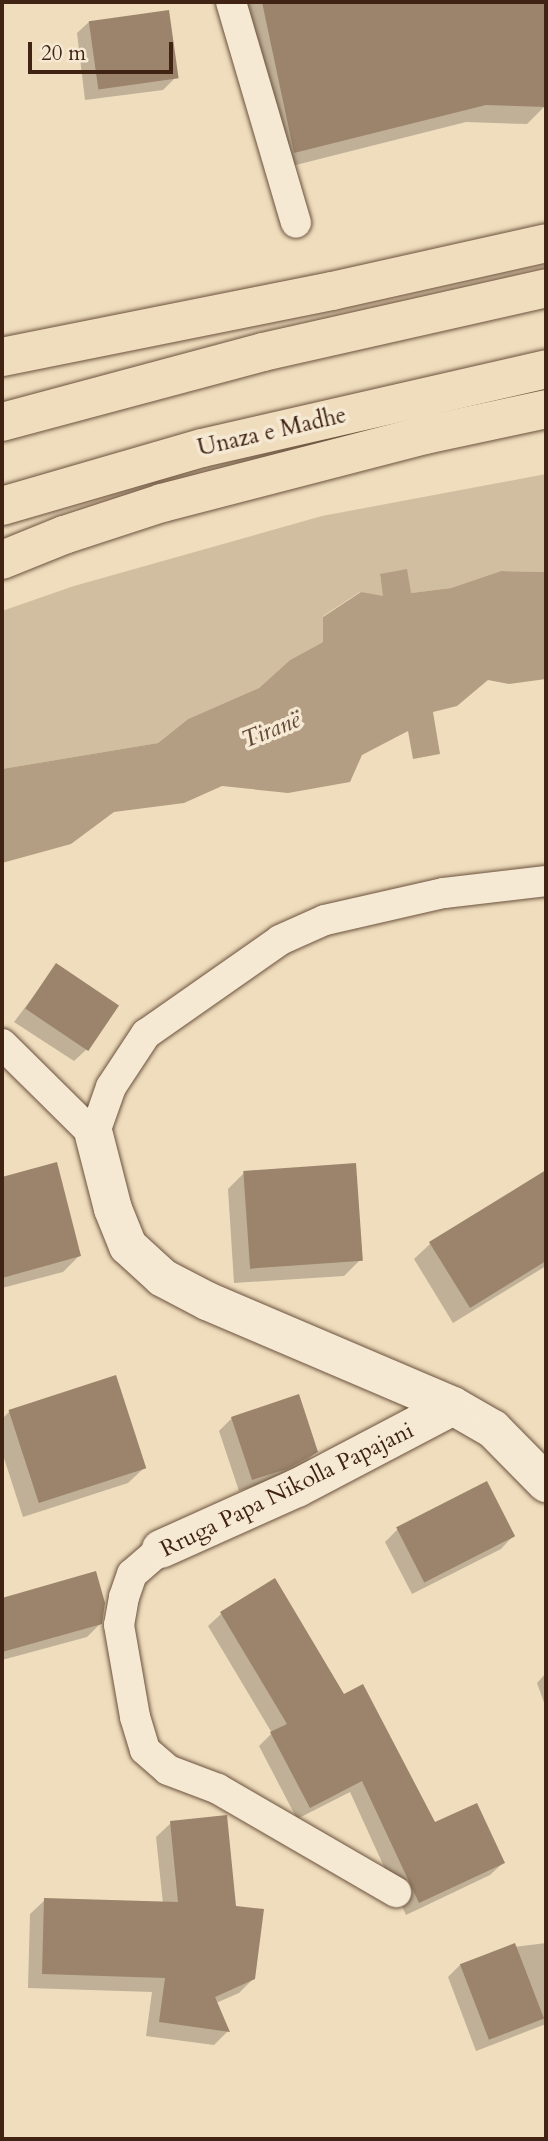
<!DOCTYPE html>
<meta charset="utf-8">
<style>
body{margin:0}
#map{position:relative;width:548px;height:2141px;overflow:hidden;background:#efddbd;font-family:Cardo,serif}
div>[style]{position:absolute}
[style*='--x']{left:calc(var(--x)*1px);top:calc(var(--y)*1px);width:calc(var(--w)*1px);rotate:calc(var(--a)*1deg)}
.green>*{inset:0;background:#d1bda0}
.water>*{inset:0;background:#b49e83}
.shadow>*{inset:0;background:#0003}
.building>*{inset:0;background:#9b846b;transform-origin:0 0}
.roads{filter:drop-shadow(0 0 2px #6c523e) drop-shadow(0 0 2px #6c523e)}
.lane>*{height:30px;margin:-15px;padding:0 15px;transform-origin:15px;border-radius:15px;background:#f5e9d4}
.street>*{height:38px;margin:-19px;padding:0 19px;transform-origin:19px;border-radius:19px;background:#f5e9d4}
.highway>*{height:38px;margin:-19px;padding:0 19px;transform-origin:19px;border-radius:19px;background:#efddbd}
span{translate:-50% -50%;white-space:nowrap;text-align:center;line-height:1.15;-webkit-text-stroke:7px #f5e9d4;paint-order:stroke}
.street-label{font-size:23px;color:#402313}
.water-label{font-size:24px;color:#634835;font-style:italic}
.frame{position:absolute;inset:0;border:4px solid #402313;pointer-events:none}
.scale{position:absolute;left:28px;top:42px;width:145px;height:32px;box-sizing:border-box;border:4px solid #402313;border-top:0;padding-left:9px;font-size:21px;line-height:24px;white-space:nowrap;color:#402313;-webkit-text-stroke:5px #f5e9d4;paint-order:stroke}
</style>
<div id="map">
<div class="green">
<i style="clip-path:polygon(546px 474px,546px 572px,501px 571px,451px 588px,411px 593px,380px 575px,384px 597px,360px 592px,323px 616px,323px 642px,290px 660px,259px 688px,188px 719px,158px 743px,2px 769px,2px 611px,74px 586px,322px 516px)"></i>
</div>
<div class="water">
<i style="clip-path:polygon(407px 569px,411px 593px,451px 588px,501px 571px,546px 572px,546px 679px,509px 684px,488px 680px,457px 706px,433px 712px,440px 754px,413px 759px,408px 731px,362px 755px,350px 782px,288px 793px,222px 786px,184px 803px,114px 812px,71px 844px,2px 863px,2px 769px,158px 743px,188px 719px,259px 688px,290px 660px,323px 642px,323px 617px,361px 592px,383px 596px,380px 574px)"></i>
</div>
<div class="shadow">
<i style="clip-path:polygon(241px 2px,546px 2px,545px 106px,527px 124px,466px 122px,276px 170px)"></i>
<i style="clip-path:polygon(90px 21px,176px 77px,163px 90px,85px 100px,77px 33px)"></i>
<i style="clip-path:polygon(57px 965px,87px 1049px,74px 1061px,14px 1022px)"></i>
<i style="clip-path:polygon(55px 1164px,79px 1256px,63px 1272px,2px 1288px,2px 1178px)"></i>
<i style="clip-path:polygon(546px 1172px,546px 1266px,453px 1323px,414px 1259px,430px 1244px)"></i>
<i style="clip-path:polygon(244px 1173px,360px 1260px,344px 1276px,234px 1283px,228px 1189px)"></i>
<i style="clip-path:polygon(10px 1411px,144px 1468px,128px 1483px,23px 1517px,2px 1452px,2px 1419px)"></i>
<i style="clip-path:polygon(232px 1418px,316px 1452px,304px 1464px,273px 1481px,239px 1491px,219px 1431px)"></i>
<i style="clip-path:polygon(398px 1529px,513px 1536px,501px 1549px,412px 1594px,385px 1542px)"></i>
<i style="clip-path:polygon(95px 1574px,100px 1624px,87px 1637px,2px 1660px,2px 1599px)"></i>
<i style="clip-path:polygon(275px 1581px,344px 1696px,434px 1825px,503px 1863px,490px 1875px,406px 1915px,350px 1792px,297px 1819px,259px 1746px,272px 1733px,208px 1626px,221px 1614px)"></i>
<i style="clip-path:polygon(546px 1673px,546px 1708px,537px 1683px)"></i>
<i style="clip-path:polygon(171px 1823px,235px 1907px,254px 1978px,239px 1993px,216px 2003px,228px 2031px,214px 2045px,146px 2036px,152px 1992px,28px 1988px,30px 1914px,45px 1900px,163px 1904px,156px 1837px)"></i>
<i style="clip-path:polygon(546px 1943px,546px 2024px,476px 2051px,448px 1977px,461px 1964px,507px 1948px)"></i>
</div>
<div class="building">
<i style="clip-path:polygon(262px 2px,546px 2px,546px 107px,486px 105px,294px 153px)"></i>
<i style="left:169px;top:10px;width:69px;height:81px;rotate:82deg"></i>
<i style="left:56px;top:963px;width:76px;height:55px;rotate:34deg"></i>
<i style="clip-path:polygon(57px 1162px,81px 1256px,2px 1278px,2px 1177px)"></i>
<i style="left:356px;top:1163px;width:98px;height:113px;rotate:86deg"></i>
<i style="clip-path:polygon(546px 1170px,546px 1261px,470px 1308px,429px 1242px)"></i>
<i style="left:116px;top:1375px;width:98px;height:113px;rotate:72deg"></i>
<i style="clip-path:polygon(299px 1394px,318px 1452px,287px 1469px,252px 1480px,231px 1417px)"></i>
<i style="left:487px;top:1481px;width:62px;height:102px;rotate:63deg"></i>
<i style="clip-path:polygon(96px 1571px,105px 1603px,102px 1624px,2px 1652px,2px 1598px)"></i>
<i style="clip-path:polygon(275px 1578px,344px 1694px,363px 1684px,435px 1822px,477px 1803px,505px 1863px,419px 1903px,362px 1781px,310px 1808px,270px 1732px,287px 1724px,220px 1612px)"></i>
<i style="clip-path:polygon(227px 1815px,236px 1906px,264px 1909px,255px 1979px,215px 1997px,230px 2032px,159px 2022px,165px 1978px,42px 1974px,44px 1898px,178px 1902px,170px 1821px)"></i>
<i style="left:515px;top:1943px;width:81px;height:59px;rotate:69deg"></i>
</div>
<div class="roads">
<div class="lane">
<i style="--x:231;--y:2;--w:230;--a:73.6"></i>
<i style="--x:2;--y:1044;--w:129;--a:44.7"></i>
<i style="--x:94;--y:1135;--w:51;--a:-70.5"></i>
<i style="--x:111;--y:1087;--w:64;--a:-56.6"></i>
<i style="--x:146;--y:1034;--w:164;--a:-35"></i>
<i style="--x:280;--y:940;--w:49;--a:-24"></i>
<i style="--x:325;--y:920;--w:122;--a:-12.8"></i>
<i style="--x:444;--y:893;--w:103;--a:-6.7"></i>
<i style="--x:161;--y:1549;--w:38;--a:139"></i>
<i style="--x:132;--y:1574;--w:24;--a:109"></i>
<i style="--x:124;--y:1597;--w:28;--a:100"></i>
<i style="--x:119;--y:1625;--w:93;--a:80.1"></i>
<i style="--x:135;--y:1717;--w:34;--a:73"></i>
<i style="--x:145;--y:1750;--w:30;--a:41"></i>
<i style="--x:168;--y:1770;--w:53;--a:20.8"></i>
<i style="--x:218;--y:1789;--w:206;--a:30.1"></i>
</div>
<div class="street">
<i style="--x:94;--y:1135;--w:76;--a:75.6"></i>
<i style="--x:113;--y:1209;--w:40;--a:68"></i>
<i style="--x:128;--y:1246;--w:47;--a:42.4"></i>
<i style="--x:163;--y:1278;--w:50;--a:27.6"></i>
<i style="--x:207;--y:1301;--w:267;--a:23.1"></i>
<i style="--x:453;--y:1406;--w:46;--a:29.9"></i>
<i style="--x:493;--y:1429;--w:76;--a:45.5"></i>
<i style="--x:161;--y:1549;--w:149;--a:-24.2"></i>
<i style="--x:297;--y:1488;--w:176;--a:-27.7"></i>
</div>
<div class="highway">
<i style="--x:2;--y:357;--w:337;--a:-11.3"></i>
<i style="--x:332;--y:291;--w:219;--a:-12.6"></i>
<i style="--x:2;--y:422;--w:270;--a:-15"></i>
<i style="--x:263;--y:352;--w:290;--a:-12.7"></i>
<i style="--x:2;--y:506;--w:208;--a:-16.2"></i>
<i style="--x:202;--y:448;--w:353;--a:-12.9"></i>
<i style="--x:2;--y:560;--w:67;--a:-22"></i>
<i style="--x:64;--y:535;--w:103;--a:-18.1"></i>
<i style="--x:162;--y:503;--w:272;--a:-14.5"></i>
<i style="--x:425;--y:435;--w:124;--a:-12.1"></i>
</div>
</div>
<div class="street-label">
<span style="left:272px;top:432px;rotate:-13deg">Unaza e Madhe</span>
<span style="left:287px;top:1490px;rotate:-26deg">Rruga Papa Nikolla Papajani</span>
</div>
<div class="water-label">
<span style="left:271px;top:730px;rotate:-22deg">Tiranë</span>
</div>
<div class="frame"></div>
<div class="scale">20 m</div>
</div>
